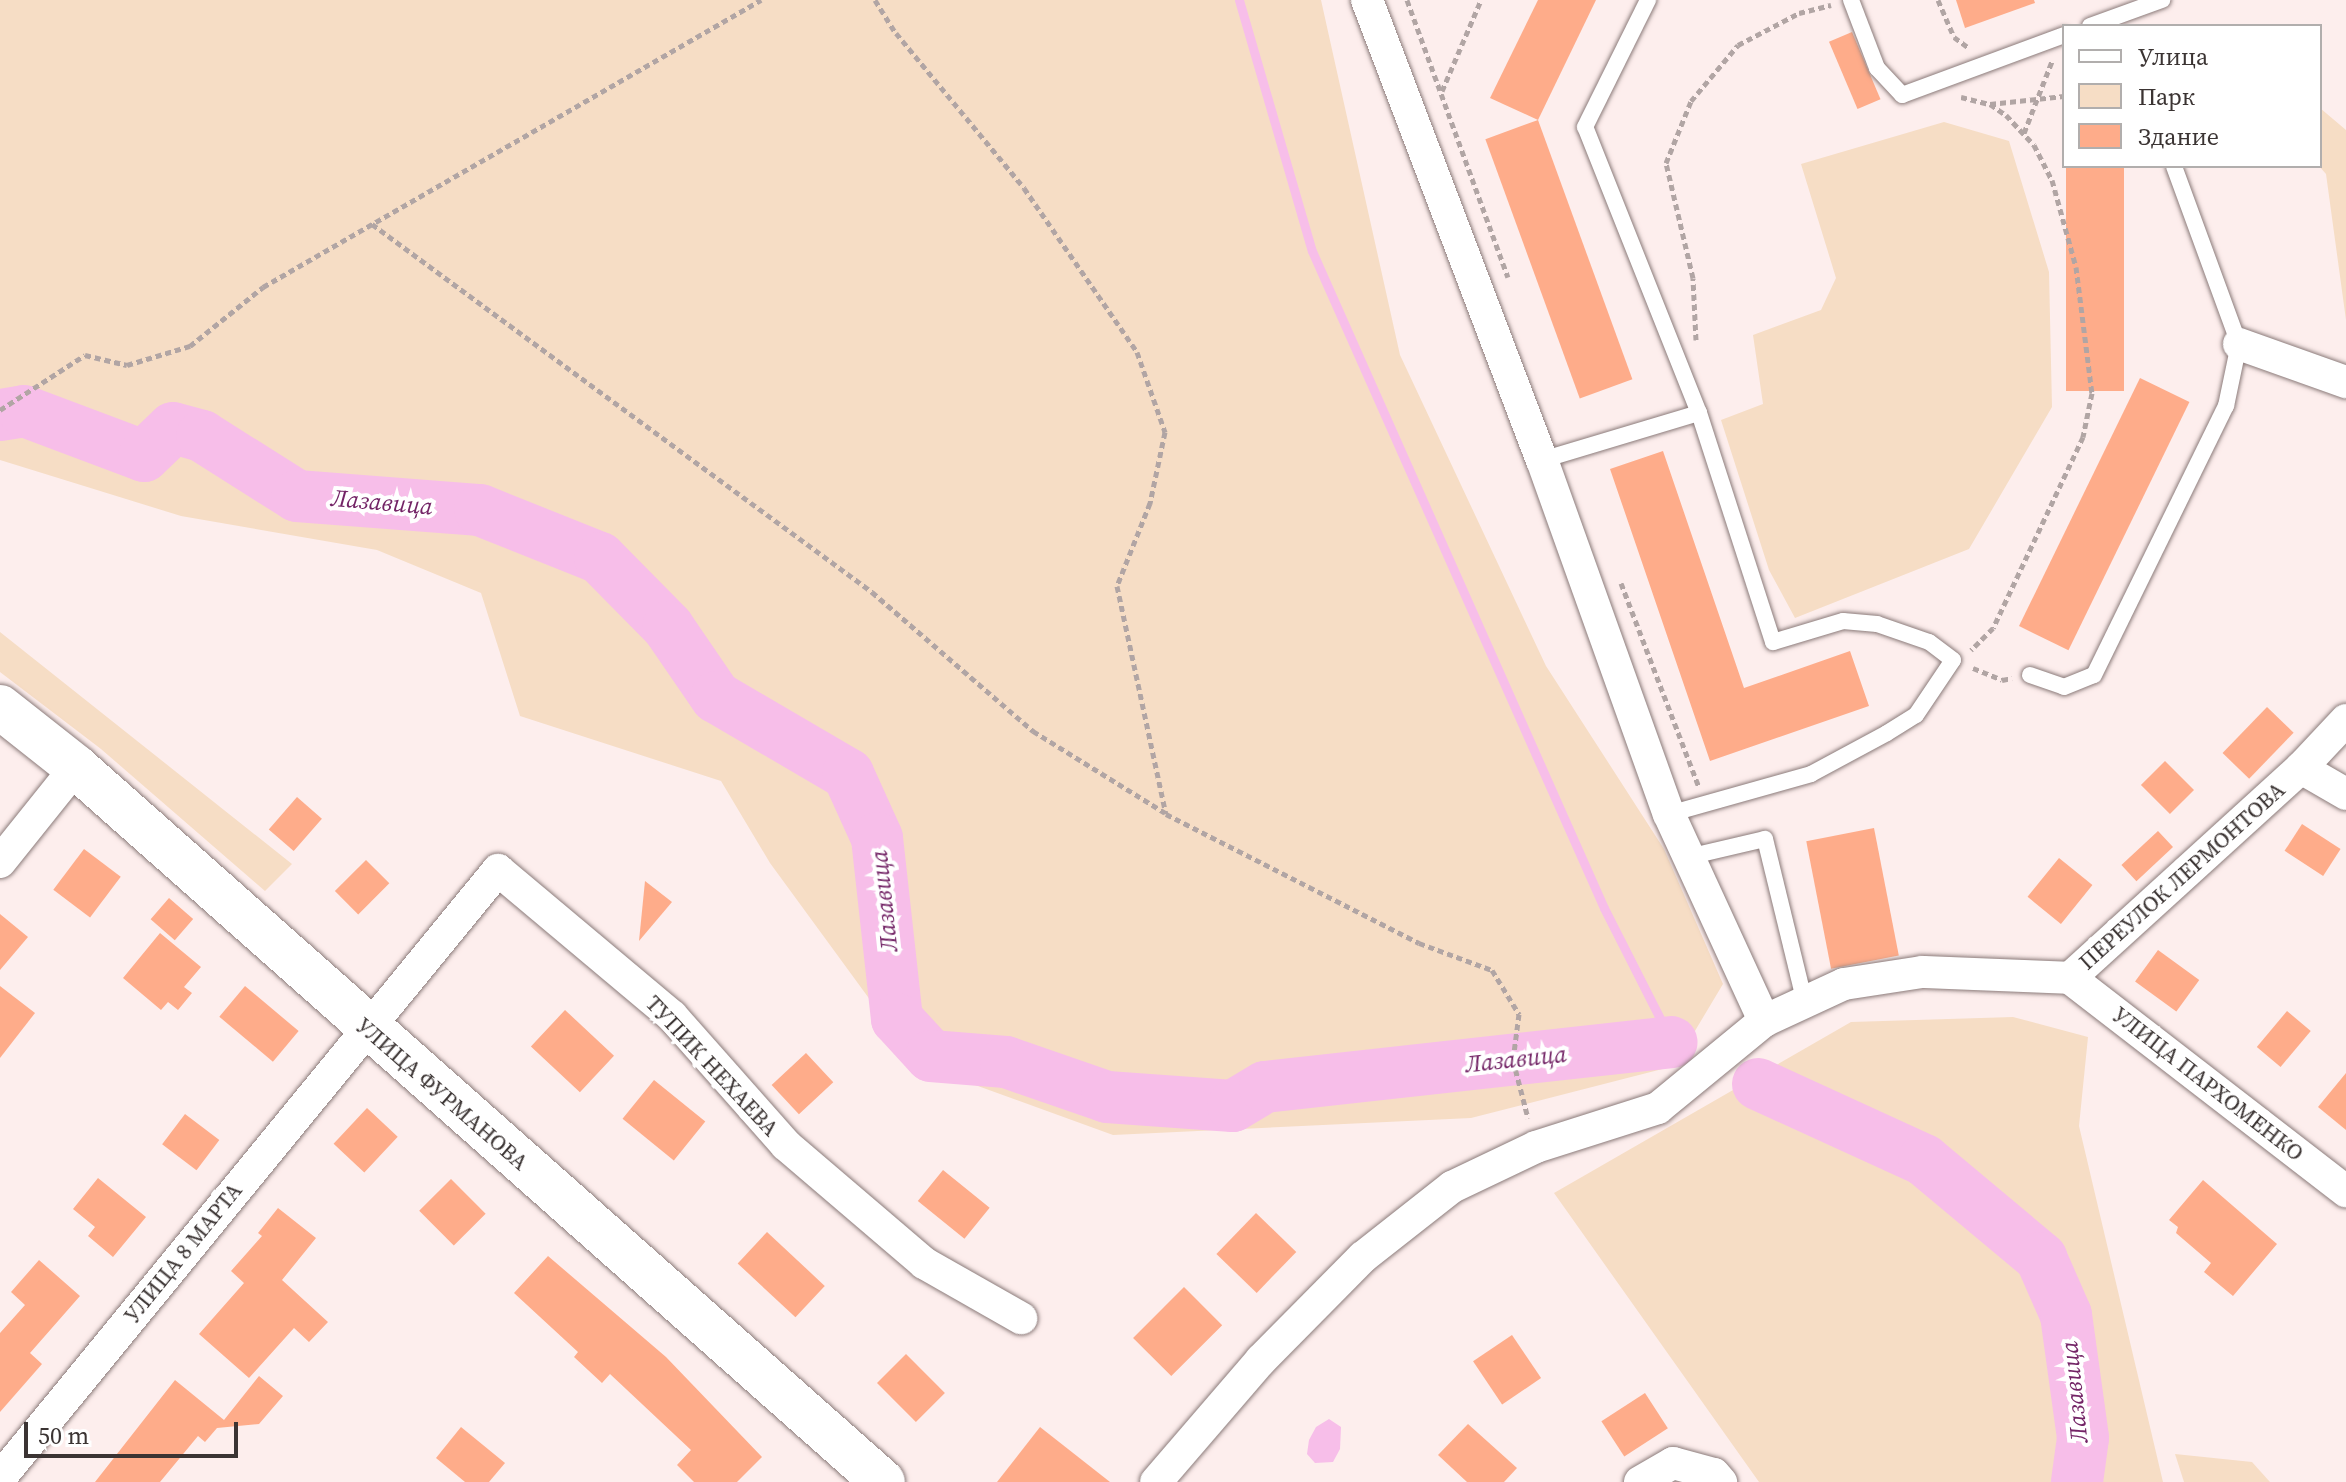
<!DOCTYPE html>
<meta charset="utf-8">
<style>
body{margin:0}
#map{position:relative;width:2346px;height:1482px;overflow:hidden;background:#fdeeed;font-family:"Source Serif 4",serif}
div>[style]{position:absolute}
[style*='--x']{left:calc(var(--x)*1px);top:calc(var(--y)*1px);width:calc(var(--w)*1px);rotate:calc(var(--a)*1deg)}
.green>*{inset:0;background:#f6ddc5}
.water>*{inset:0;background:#f7bee9}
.stream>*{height:9px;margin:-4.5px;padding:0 4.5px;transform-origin:4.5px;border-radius:4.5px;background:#f7bee9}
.river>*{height:52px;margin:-26px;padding:0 26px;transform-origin:26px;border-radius:26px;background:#f7bee9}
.building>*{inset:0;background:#feac8a;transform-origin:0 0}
.path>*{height:5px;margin-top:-2.5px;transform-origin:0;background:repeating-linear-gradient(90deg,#b1a5a4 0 6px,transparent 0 10px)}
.roads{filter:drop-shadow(0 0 2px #8b7b7a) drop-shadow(0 0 2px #8b7b7a)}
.lane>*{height:16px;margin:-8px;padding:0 8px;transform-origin:8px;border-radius:8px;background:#fff}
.street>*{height:32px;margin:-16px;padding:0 16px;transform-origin:16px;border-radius:16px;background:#fff}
.secondary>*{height:44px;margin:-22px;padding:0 22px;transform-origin:22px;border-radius:22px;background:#fff}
span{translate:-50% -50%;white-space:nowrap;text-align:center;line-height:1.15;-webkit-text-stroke:8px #fff;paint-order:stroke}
.street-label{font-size:22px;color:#3b3433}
.water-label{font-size:24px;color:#732466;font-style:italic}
.legend{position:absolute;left:2062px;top:24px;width:260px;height:144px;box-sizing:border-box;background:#fff;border:2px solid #b1aead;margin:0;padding:10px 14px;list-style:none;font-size:24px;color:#3b3433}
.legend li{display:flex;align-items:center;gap:16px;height:40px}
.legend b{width:40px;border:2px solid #b1aead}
.scale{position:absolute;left:24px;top:1422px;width:214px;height:36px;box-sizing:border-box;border:4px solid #3b3433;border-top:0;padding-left:10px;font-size:24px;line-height:28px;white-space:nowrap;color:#3b3433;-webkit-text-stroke:6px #fff;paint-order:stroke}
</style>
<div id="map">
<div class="green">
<i style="clip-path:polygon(0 0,1321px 0,1400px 355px,1546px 666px,1664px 849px,1723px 984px,1674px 1066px,1471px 1118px,1113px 1135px,917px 1064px,770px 863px,721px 781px,520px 716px,481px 593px,377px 550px,181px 516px,0 460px)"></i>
<i style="clip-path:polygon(2320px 108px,2346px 130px,2346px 320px,2326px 174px,2319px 166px)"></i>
<i style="clip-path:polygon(1944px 122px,2009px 141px,2049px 272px,2052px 407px,1969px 549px,1795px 618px,1769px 570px,1721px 420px,1763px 404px,1753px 335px,1821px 310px,1836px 278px,1801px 164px)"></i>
<i style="clip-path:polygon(0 632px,292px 864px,265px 891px,101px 749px,0 672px)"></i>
<i style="clip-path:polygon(2013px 1017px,2088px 1037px,2079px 1126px,2163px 1482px,1759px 1482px,1554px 1193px,1851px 1022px)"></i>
<i style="clip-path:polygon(2175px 1454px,2252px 1462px,2270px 1482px,2184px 1482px)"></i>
</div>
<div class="water">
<i style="clip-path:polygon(1329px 1419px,1341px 1427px,1340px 1449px,1333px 1462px,1315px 1463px,1307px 1454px,1309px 1440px,1316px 1427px)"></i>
</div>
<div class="stream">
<i style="--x:1239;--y:0;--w:261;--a:73.8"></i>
<i style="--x:1312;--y:251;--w:719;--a:66.04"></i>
<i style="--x:1604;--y:908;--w:150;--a:63.1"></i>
</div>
<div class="river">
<i style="--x:0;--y:415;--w:24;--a:-9"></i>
<i style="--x:24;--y:411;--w:128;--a:20.6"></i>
<i style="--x:144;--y:456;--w:40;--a:-44"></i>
<i style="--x:173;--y:428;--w:30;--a:15"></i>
<i style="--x:202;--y:436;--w:112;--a:32.3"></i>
<i style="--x:297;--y:496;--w:184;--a:4.4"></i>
<i style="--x:480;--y:510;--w:129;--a:21.8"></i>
<i style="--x:600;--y:558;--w:97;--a:45.4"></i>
<i style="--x:668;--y:627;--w:85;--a:55.6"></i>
<i style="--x:716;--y:697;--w:153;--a:30.3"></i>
<i style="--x:848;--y:774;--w:70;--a:65.6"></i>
<i style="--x:877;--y:838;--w:182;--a:83.7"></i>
<i style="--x:897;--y:1019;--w:50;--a:47.4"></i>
<i style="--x:931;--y:1056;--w:75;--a:4.6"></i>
<i style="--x:1006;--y:1062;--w:107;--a:19.1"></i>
<i style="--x:1107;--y:1097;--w:126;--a:4.1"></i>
<i style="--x:1233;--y:1106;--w:37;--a:-31"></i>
<i style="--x:1265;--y:1087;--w:409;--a:-6.3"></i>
<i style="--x:1758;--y:1084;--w:183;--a:24.6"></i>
<i style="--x:1924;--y:1160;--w:153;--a:39.9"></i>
<i style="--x:2041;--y:1258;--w:62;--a:66.3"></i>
<i style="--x:2066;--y:1315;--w:124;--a:82.1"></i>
<i style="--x:2083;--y:1438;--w:44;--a:97.8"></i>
</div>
<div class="building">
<i style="clip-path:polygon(1538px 0,1596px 0,1538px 120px,1490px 98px)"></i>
<i style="clip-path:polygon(1956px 0,2034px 0,2035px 3px,1965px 28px)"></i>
<i style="left:1852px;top:32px;width:73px;height:25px;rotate:67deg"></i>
<i style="left:1538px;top:120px;width:276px;height:56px;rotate:70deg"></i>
<i style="left:2066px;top:166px;width:58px;height:225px"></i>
<i style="left:2140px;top:378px;width:55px;height:276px;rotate:26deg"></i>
<i style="clip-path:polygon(1663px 451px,1744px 688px,1850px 651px,1869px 706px,1710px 761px,1610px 469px)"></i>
<i style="left:2267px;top:707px;width:37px;height:64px;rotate:44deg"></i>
<i style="left:2165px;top:761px;width:41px;height:34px;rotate:45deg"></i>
<i style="left:297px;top:797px;width:33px;height:43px;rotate:41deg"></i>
<i style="left:2302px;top:824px;width:46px;height:32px;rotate:33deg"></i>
<i style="left:1874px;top:828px;width:130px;height:69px;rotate:79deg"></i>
<i style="left:2158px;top:831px;width:22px;height:50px;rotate:47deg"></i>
<i style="left:84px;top:849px;width:46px;height:51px;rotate:37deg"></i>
<i style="left:2059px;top:858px;width:43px;height:50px;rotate:39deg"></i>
<i style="left:366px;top:860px;width:33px;height:44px;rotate:45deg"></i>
<i style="clip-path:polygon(645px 881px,672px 902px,639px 941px)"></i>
<i style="left:169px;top:898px;width:32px;height:28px;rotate:41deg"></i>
<i style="clip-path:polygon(0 914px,28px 937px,0 970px)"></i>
<i style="clip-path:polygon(160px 933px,201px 967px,184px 987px,192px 993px,178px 1010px,168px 1002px,161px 1010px,123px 978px)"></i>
<i style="left:2158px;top:950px;width:51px;height:39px;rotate:36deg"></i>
<i style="clip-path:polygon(0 986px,35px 1013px,0 1058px)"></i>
<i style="left:245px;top:986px;width:70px;height:40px;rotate:40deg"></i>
<i style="left:565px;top:1010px;width:67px;height:50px;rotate:43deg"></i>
<i style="left:2287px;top:1011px;width:31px;height:47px;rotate:40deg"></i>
<i style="left:806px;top:1053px;width:40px;height:47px;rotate:47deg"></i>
<i style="clip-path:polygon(2346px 1073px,2346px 1130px,2318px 1107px)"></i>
<i style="left:654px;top:1080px;width:66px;height:50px;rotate:39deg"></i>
<i style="left:367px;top:1108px;width:42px;height:49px;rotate:43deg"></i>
<i style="left:185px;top:1114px;width:43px;height:38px;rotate:37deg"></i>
<i style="left:943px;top:1170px;width:60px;height:40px;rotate:39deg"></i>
<i style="clip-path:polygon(98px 1178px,146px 1217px,113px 1257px,88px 1236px,95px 1227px,73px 1209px)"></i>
<i style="left:451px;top:1179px;width:49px;height:45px;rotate:45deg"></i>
<i style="clip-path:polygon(2203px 1180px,2277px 1244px,2233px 1296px,2204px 1272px,2211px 1263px,2176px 1233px,2178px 1227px,2169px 1220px)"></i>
<i style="clip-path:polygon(278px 1208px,316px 1238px,282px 1280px,328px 1322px,309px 1342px,294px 1328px,249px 1378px,199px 1334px,244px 1283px,231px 1271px,262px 1236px,258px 1233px)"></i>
<i style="left:1256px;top:1213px;width:56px;height:57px;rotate:44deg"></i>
<i style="left:767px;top:1232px;width:79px;height:43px;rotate:43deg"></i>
<i style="clip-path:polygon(548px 1256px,666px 1357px,762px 1457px,737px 1482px,694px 1482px,677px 1465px,691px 1450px,610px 1374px,602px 1383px,574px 1357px,578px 1352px,514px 1293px)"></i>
<i style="clip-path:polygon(39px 1260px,80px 1296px,30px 1353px,42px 1364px,0 1412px,0 1333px,25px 1305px,11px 1292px)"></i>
<i style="left:1184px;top:1287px;width:54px;height:72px;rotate:45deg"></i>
<i style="left:1512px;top:1335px;width:52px;height:47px;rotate:56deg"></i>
<i style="left:906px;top:1354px;width:55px;height:41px;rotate:45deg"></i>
<i style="clip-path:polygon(259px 1376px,283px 1396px,259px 1424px,217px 1428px,205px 1442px,198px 1436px,160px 1482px,95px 1482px,175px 1380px,224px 1420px)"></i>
<i style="left:1645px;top:1393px;width:42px;height:52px;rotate:57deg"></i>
<i style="clip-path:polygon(1468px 1424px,1517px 1468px,1504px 1482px,1467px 1482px,1438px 1455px)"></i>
<i style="clip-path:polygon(461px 1427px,505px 1463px,489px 1482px,465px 1482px,436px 1458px)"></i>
<i style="clip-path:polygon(1040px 1427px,1110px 1482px,997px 1482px)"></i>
</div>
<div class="path">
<i style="--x:875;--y:0;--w:39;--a:58"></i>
<i style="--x:896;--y:33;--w:201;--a:50.4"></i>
<i style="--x:1024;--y:188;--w:199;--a:55.4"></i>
<i style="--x:1137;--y:352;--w:85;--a:70.7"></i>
<i style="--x:1165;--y:432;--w:73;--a:101.9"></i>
<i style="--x:1150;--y:503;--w:89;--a:111.7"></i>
<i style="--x:1117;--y:586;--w:233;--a:77.9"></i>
<i style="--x:1166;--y:814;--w:284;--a:27"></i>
<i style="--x:1419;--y:943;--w:78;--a:20.3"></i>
<i style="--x:1492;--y:970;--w:52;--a:58.5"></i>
<i style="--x:1519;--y:1014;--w:46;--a:97.4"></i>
<i style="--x:1513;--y:1060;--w:60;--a:75.5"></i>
<i style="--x:1407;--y:0;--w:295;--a:70"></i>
<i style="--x:1938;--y:0;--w:40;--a:66.6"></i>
<i style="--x:1954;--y:37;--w:19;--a:36"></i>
<i style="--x:1442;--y:91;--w:99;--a:-66.8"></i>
<i style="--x:1961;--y:97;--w:30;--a:14"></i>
<i style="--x:1990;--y:104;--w:19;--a:35"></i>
<i style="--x:2006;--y:115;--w:41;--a:47"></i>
<i style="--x:2034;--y:145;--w:39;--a:63"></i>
<i style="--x:2052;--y:180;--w:90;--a:74.6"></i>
<i style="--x:2076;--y:267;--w:127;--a:82.8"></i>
<i style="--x:2092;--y:393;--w:45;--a:101.6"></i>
<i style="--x:2083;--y:437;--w:211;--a:115.2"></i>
<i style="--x:1993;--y:628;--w:31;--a:135"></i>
<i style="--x:1990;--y:104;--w:74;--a:-6.2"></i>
<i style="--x:2024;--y:133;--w:77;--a:-68.7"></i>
<i style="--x:372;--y:224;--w:621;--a:36.35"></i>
<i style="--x:872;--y:592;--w:213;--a:40.8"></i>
<i style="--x:1033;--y:731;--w:155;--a:31.8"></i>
<i style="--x:1696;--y:340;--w:62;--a:-92.8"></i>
<i style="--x:1693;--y:278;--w:118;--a:-103.2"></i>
<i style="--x:1666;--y:163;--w:67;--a:-68"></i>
<i style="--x:1691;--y:101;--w:73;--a:-50"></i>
<i style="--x:1738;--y:45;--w:69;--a:-27.7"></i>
<i style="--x:1799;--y:13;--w:33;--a:-14"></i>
<i style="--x:0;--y:410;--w:101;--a:-32.9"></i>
<i style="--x:85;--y:355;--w:43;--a:13.4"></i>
<i style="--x:127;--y:365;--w:66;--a:-16.8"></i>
<i style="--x:190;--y:346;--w:94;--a:-38.9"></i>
<i style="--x:263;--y:287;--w:575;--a:-29.96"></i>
<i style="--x:1621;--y:583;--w:218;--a:69.1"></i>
<i style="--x:1973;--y:668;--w:31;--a:22"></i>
<i style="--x:2002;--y:680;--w:10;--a:-11"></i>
</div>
<div class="roads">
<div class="lane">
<i style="--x:1851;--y:0;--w:73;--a:69.1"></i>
<i style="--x:1877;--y:68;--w:37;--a:47"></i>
<i style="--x:1902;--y:95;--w:173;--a:-20.3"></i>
<i style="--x:2090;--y:26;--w:77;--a:-19.9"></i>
<i style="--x:1542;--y:460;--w:164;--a:-16.7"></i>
<i style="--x:1699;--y:413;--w:308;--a:-111.7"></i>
<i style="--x:1585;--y:127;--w:142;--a:-63.6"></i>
<i style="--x:2030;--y:675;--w:36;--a:19"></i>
<i style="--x:2064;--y:687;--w:32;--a:-22"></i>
<i style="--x:2094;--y:675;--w:300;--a:-63.9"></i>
<i style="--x:2226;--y:406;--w:63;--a:-78.2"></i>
<i style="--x:2239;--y:344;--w:189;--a:-110.1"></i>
<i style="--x:1669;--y:814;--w:148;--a:-15.7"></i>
<i style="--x:1811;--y:774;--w:86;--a:-28.3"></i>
<i style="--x:1887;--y:733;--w:34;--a:-32"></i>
<i style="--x:1916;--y:715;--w:66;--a:-56.1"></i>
<i style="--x:1953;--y:660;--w:30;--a:-143"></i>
<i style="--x:1929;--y:642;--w:55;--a:-160.9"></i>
<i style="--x:1877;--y:624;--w:34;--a:-175"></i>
<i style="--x:1843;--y:621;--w:73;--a:163.3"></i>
<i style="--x:1773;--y:642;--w:241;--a:-107.9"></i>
<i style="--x:1688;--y:857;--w:79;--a:-13.2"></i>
<i style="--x:1765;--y:839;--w:165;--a:76.3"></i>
</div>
<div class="street">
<i style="--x:1367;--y:0;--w:492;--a:69.2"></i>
<i style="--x:1542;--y:460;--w:376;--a:70.3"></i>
<i style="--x:1669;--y:814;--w:228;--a:65.3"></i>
<i style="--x:2239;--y:344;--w:114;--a:19.6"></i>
<i style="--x:2301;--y:768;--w:52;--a:30"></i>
<i style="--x:0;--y:862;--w:122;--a:-51.3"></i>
<i style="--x:2070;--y:978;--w:349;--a:37.7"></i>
<i style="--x:0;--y:1478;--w:786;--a:-50.68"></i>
<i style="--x:498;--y:870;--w:227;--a:40"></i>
<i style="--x:672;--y:1016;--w:172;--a:48.5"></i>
<i style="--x:786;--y:1145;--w:182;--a:40.5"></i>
<i style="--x:924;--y:1263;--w:112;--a:29.6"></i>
<i style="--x:1156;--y:1482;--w:161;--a:-49.3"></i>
<i style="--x:1261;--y:1360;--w:145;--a:-45.3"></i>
<i style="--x:1363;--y:1257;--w:113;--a:-38.2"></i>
<i style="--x:1452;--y:1187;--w:93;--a:-25.5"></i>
<i style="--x:1536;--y:1147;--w:128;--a:-17.7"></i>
<i style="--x:1658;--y:1108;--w:137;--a:-39.4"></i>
<i style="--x:1764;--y:1021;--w:88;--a:-24.8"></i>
<i style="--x:1844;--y:984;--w:79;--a:-8.7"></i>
<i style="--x:1922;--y:972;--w:148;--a:2.3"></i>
<i style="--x:2070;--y:978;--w:312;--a:-42.3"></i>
<i style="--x:2301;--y:768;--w:66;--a:-46.8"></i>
<i style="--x:1640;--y:1482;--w:38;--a:-30"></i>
<i style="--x:1673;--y:1463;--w:42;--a:15"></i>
<i style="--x:1714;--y:1474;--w:11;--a:49"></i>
</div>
<div class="secondary">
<i style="--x:0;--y:707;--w:97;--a:38.3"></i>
<i style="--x:76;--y:767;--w:1078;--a:41.54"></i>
</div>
</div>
<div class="street-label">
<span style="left:2182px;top:876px;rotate:-42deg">ПЕРЕУЛОК ЛЕРМОНТОВА</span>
<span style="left:712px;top:1066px;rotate:47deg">ТУПИК НЕХАЕВА</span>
<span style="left:2208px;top:1084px;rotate:38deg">УЛИЦА ПАРХОМЕНКО</span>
<span style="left:442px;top:1094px;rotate:41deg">УЛИЦА ФУРМАНОВА</span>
<span style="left:183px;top:1253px;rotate:-51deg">УЛИЦА 8 МАРТА</span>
</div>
<div class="water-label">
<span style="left:382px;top:502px;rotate:5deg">Лазавица</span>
<span style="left:884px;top:901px;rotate:-96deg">Лазавица</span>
<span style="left:1516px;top:1059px;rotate:-6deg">Лазавица</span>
<span style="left:2074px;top:1392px;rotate:-96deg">Лазавица</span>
</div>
<ul class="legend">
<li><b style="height:10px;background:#fff"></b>Улица</li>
<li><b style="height:22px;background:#f6ddc5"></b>Парк</li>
<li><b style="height:22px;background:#feac8a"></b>Здание</li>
</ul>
<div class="scale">50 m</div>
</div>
